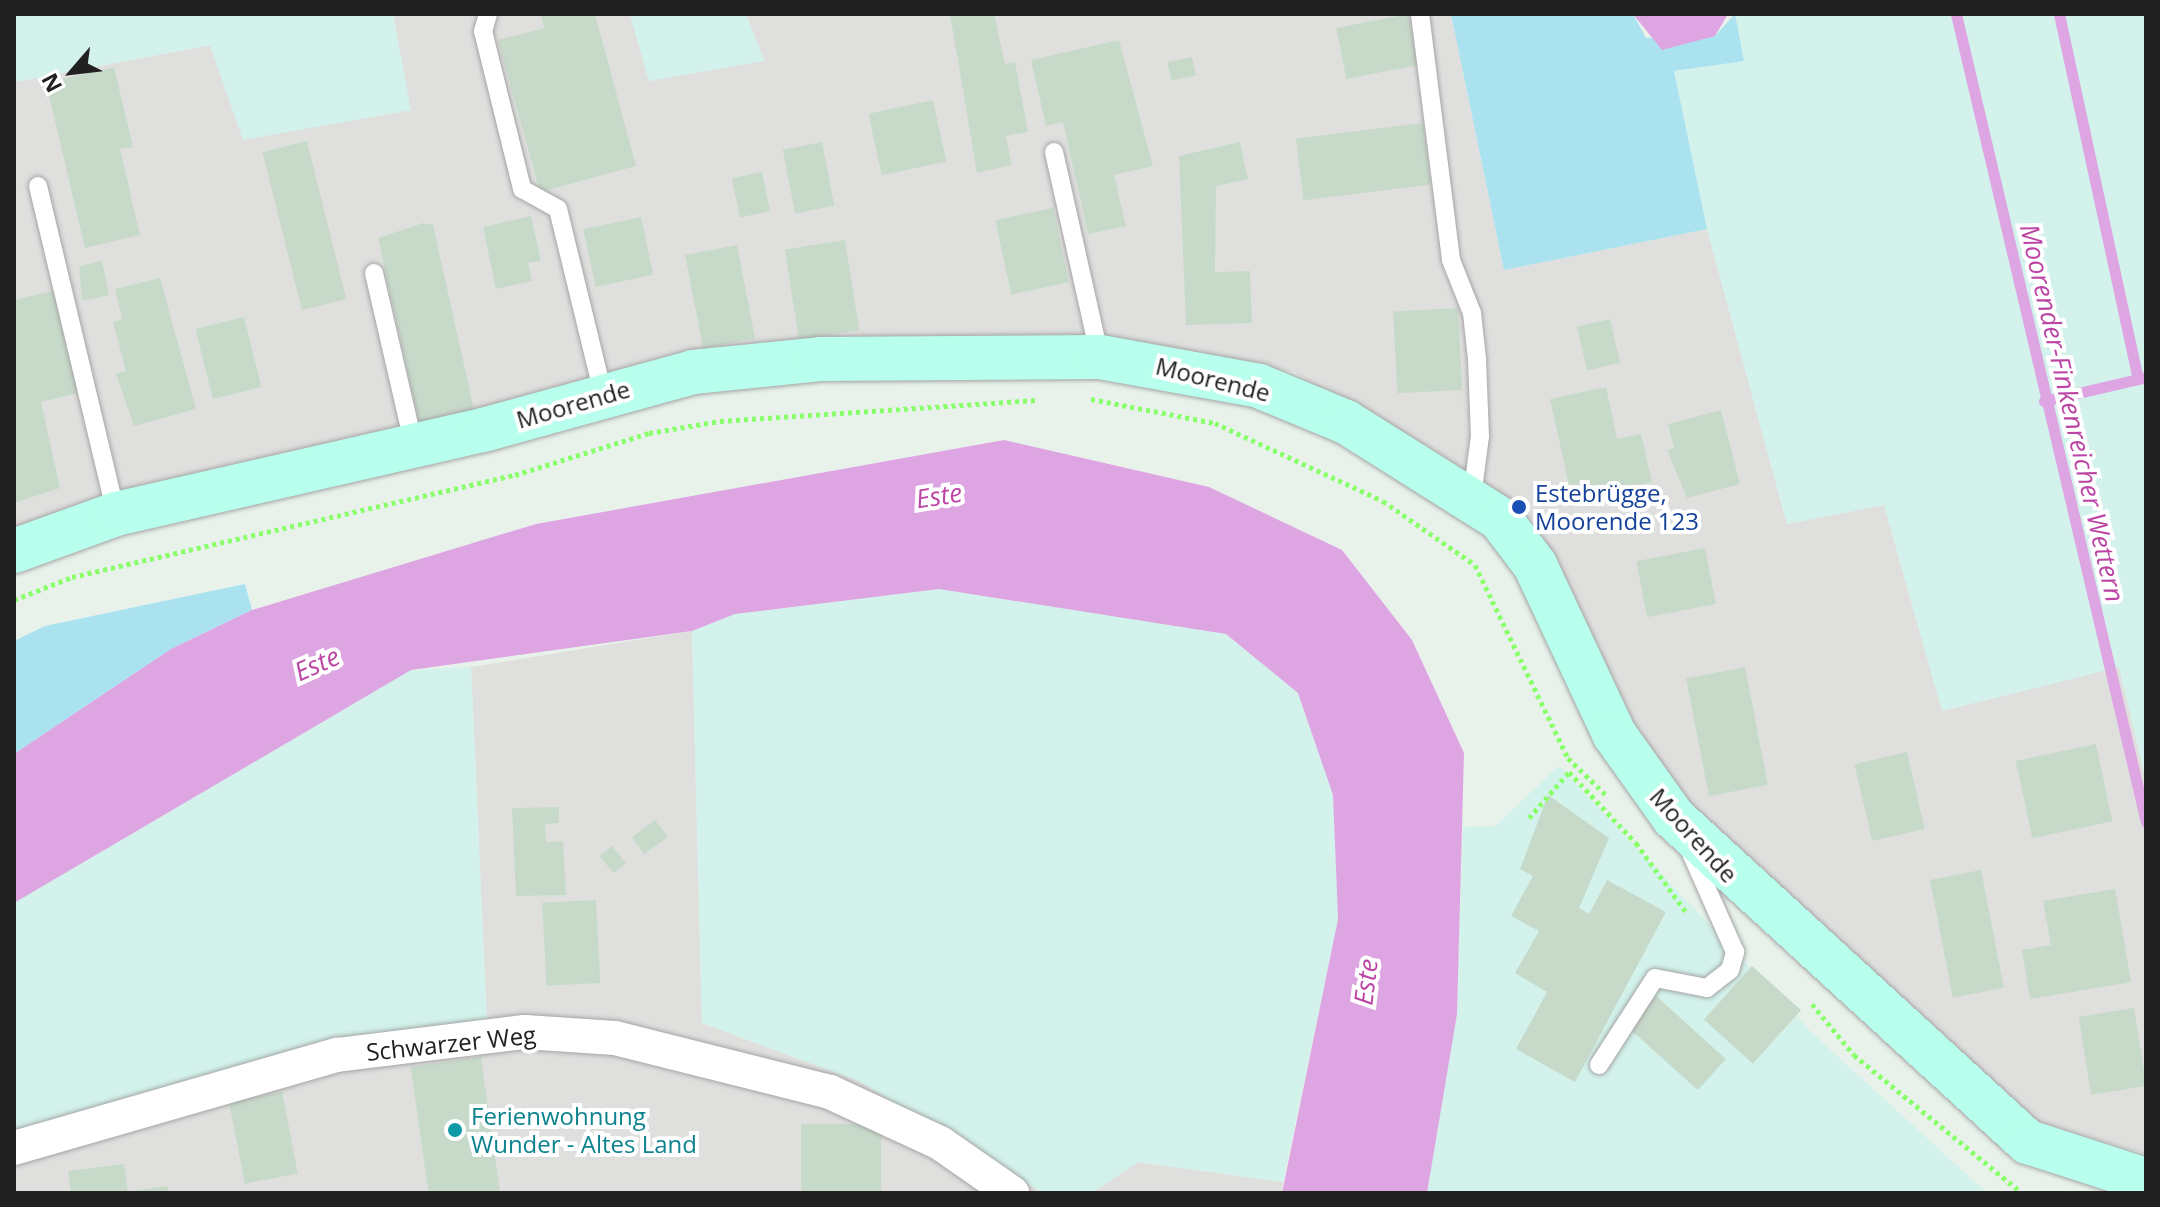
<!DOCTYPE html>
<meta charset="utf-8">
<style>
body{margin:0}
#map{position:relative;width:2160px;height:1207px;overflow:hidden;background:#e8f2eb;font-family:"Open Sans",sans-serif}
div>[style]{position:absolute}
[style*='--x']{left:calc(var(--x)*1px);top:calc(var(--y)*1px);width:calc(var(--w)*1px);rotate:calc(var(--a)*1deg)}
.residential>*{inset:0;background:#dfe0de}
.farmland>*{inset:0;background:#d2f2eb}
.grass>*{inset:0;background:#aae2f0}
.water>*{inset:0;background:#dea5e3}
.stream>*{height:11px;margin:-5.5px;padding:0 5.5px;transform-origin:5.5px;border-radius:5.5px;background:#dea5e3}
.building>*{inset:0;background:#c7daca;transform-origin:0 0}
.path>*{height:5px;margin-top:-2.5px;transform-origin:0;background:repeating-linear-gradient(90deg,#8aff6c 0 4px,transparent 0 8px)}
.roads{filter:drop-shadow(0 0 2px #a5a5a5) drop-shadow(0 0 2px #a5a5a5)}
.lane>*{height:18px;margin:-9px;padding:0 9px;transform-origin:9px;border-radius:9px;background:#fff}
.street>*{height:34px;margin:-17px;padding:0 17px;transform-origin:17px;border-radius:17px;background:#fff}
.secondary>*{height:44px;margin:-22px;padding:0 22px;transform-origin:22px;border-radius:22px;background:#b9ffed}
.dots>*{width:22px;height:22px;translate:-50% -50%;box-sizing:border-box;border:4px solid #fff;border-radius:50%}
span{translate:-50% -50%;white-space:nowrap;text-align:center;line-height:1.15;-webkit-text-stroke:8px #fff;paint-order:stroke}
.street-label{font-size:24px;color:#212121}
.transit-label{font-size:24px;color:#164399}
.left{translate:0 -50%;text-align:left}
.culture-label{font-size:24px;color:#0d838f}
.water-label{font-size:26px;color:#bb44a4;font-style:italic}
.frame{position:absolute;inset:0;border:16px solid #212121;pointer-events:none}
.north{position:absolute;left:32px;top:32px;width:80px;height:80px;-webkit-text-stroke:6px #fff;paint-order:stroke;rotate:242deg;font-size:22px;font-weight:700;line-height:32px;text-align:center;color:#212121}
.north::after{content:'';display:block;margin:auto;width:28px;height:36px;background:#212121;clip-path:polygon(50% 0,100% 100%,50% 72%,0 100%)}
</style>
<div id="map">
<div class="residential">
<i style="clip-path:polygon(393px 14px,630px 14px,649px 81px,764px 60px,746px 14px,1451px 14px,1504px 270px,1707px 229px,1787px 524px,1884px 505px,1942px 710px,2119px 666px,2146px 781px,2146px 1154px,2017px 1115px,1691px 811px,1619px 707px,1532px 520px,1294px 372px,1144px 347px,830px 349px,14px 538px,14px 82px,211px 45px,243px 139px,410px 110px)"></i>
<i style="clip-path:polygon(692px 631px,702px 1023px,859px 1081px,1043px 1193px,14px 1193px,14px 1133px,487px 1026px,471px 667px)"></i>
<i style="clip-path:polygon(1138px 1162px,1283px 1182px,1282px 1193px,1092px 1193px)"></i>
</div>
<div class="farmland">
<i style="clip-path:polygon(14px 14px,393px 14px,411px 110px,243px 140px,210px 45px,14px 82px)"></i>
<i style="clip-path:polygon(630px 14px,746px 14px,764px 61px,649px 81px)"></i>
<i style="clip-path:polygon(1735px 14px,2146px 14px,2146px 780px,2119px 667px,1942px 711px,1884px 505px,1787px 524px,1707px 229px,1674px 71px,1743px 61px)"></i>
<i style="clip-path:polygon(939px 589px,1226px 634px,1298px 693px,1333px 795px,1338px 919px,1283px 1182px,1138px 1162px,1092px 1193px,1043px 1193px,859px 1081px,702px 1023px,692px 631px,735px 614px)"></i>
<i style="clip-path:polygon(471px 667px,487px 1026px,14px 1133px,14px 903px,411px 670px)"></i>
<i style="clip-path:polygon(1559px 766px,1811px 1032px,1987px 1193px,1427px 1193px,1457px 1014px,1463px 827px,1495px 826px)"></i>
</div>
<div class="grass">
<i style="clip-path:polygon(1451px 14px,1633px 14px,1646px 38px,1715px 36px,1735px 14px,1744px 61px,1674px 71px,1707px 229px,1504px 270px)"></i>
<i style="clip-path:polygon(245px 584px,252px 610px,171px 649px,14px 754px,14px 641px,45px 626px)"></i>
</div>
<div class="water">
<i style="clip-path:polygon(1633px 14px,1728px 14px,1715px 36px,1662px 50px)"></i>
<i style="clip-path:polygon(1004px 440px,1209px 487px,1342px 550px,1412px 640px,1464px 753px,1457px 1014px,1427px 1193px,1282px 1193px,1338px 919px,1333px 795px,1298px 693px,1226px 634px,939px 589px,735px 614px,692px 631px,411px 670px,14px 903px,14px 754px,171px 649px,252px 610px,536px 524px)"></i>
</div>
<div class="stream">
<i style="--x:1956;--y:14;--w:830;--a:76.77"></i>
<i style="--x:2059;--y:14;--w:373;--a:77.8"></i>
<i style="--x:2044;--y:401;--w:105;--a:-13.2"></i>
</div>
<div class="building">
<i style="clip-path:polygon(541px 14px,595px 14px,636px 166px,540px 192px,498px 40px,544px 28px)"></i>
<i style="clip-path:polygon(950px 14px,994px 14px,1005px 64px,1015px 62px,1028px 132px,1006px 136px,1012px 165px,977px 173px)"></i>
<i style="left:1408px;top:14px;width:52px;height:73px;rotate:79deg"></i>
<i style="clip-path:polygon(1119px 40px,1153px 166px,1114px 175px,1126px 226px,1088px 234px,1063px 122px,1046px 126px,1031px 60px)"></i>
<i style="left:1192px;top:57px;width:19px;height:25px;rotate:78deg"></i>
<i style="clip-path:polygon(114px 67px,133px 147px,120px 149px,140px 235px,85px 248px,46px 83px)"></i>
<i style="left:933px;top:100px;width:63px;height:66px;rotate:78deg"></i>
<i style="left:1423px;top:123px;width:62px;height:128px;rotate:83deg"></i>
<i style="left:307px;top:141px;width:163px;height:46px;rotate:76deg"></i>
<i style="left:822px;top:142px;width:65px;height:40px;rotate:79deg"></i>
<i style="clip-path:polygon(1240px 142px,1248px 179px,1216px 186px,1215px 272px,1250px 271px,1252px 323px,1186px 325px,1179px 156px)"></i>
<i style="left:762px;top:172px;width:40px;height:31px;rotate:78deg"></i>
<i style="left:1053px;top:208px;width:76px;height:59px;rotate:78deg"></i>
<i style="clip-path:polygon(531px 216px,541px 261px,528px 263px,532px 281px,496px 289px,483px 227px)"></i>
<i style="left:641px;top:217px;width:59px;height:59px;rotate:78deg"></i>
<i style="clip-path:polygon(423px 223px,433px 225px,475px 414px,420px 426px,378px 238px)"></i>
<i style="left:845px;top:240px;width:91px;height:61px;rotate:81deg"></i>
<i style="left:737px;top:245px;width:95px;height:53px;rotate:79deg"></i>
<i style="clip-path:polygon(102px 261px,109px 295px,82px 301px,79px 266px)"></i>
<i style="clip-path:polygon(160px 278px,196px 409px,134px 426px,116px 374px,126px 371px,113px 322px,122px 319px,115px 289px)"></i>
<i style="clip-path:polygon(58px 290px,82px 392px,41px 402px,60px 488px,14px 503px,14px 300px)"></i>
<i style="left:1458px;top:308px;width:82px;height:65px;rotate:87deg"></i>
<i style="left:244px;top:317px;width:72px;height:50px;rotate:76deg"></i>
<i style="left:1610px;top:319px;width:45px;height:34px;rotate:77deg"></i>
<i style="clip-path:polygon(1606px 387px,1617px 439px,1641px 434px,1652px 482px,1572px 499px,1550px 399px)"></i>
<i style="clip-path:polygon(1721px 410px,1740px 484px,1687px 498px,1667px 450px,1674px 448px,1668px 424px)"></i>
<i style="left:1705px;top:548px;width:57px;height:70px;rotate:79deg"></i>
<i style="left:1745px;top:667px;width:120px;height:60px;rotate:79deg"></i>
<i style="left:2096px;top:744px;width:79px;height:82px;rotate:78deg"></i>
<i style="left:1907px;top:752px;width:79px;height:54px;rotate:77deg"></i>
<i style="clip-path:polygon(1548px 795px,1609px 838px,1579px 908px,1589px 914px,1607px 880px,1666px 912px,1575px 1082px,1516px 1049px,1547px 992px,1515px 973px,1539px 931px,1511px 916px,1533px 876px,1520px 869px)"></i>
<i style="clip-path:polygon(559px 807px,559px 823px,545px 824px,546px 842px,563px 841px,566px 895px,516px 896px,512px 808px)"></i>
<i style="left:655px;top:820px;width:21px;height:29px;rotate:53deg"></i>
<i style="left:612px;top:846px;width:22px;height:16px;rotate:51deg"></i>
<i style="left:1981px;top:870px;width:120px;height:52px;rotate:79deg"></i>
<i style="clip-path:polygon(2115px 889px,2131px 982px,2030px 999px,2022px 950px,2051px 945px,2043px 901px)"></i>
<i style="left:596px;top:900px;width:83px;height:54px;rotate:87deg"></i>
<i style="left:1752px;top:966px;width:66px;height:72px;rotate:42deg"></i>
<i style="left:1656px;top:996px;width:94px;height:42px;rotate:42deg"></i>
<i style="left:2134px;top:1008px;width:79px;height:56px;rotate:81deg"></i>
<i style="left:481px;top:1057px;width:137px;height:71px;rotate:82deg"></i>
<i style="left:282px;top:1092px;width:83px;height:54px;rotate:79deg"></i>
<i style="left:801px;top:1124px;width:80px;height:69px"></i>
<i style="clip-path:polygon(124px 1164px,128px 1193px,71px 1193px,68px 1171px)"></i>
<i style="clip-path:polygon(168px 1186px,169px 1193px,132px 1193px,132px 1191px)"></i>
</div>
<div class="path">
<i style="--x:1091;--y:399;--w:126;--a:11"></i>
<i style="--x:1215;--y:423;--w:185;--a:24.9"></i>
<i style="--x:1383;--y:501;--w:112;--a:34.8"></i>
<i style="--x:1475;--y:565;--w:214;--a:64.3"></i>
<i style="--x:1568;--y:758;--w:52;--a:44.2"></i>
<i style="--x:14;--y:600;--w:62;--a:-21.6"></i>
<i style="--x:72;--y:577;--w:455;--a:-13"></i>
<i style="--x:515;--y:475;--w:140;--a:-17.4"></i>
<i style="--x:649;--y:433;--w:72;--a:-9.6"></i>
<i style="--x:720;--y:421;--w:318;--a:-3.8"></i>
<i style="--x:1529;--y:818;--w:61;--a:-49"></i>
<i style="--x:1569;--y:772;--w:98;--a:46.7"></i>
<i style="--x:1636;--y:843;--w:85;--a:54.1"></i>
<i style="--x:1812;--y:1004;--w:66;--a:50.5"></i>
<i style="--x:1854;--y:1055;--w:217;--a:39.4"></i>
</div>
<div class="roads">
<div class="lane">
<i style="--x:488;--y:14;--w:18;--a:106"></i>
<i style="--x:483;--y:31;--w:163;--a:76.1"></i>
<i style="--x:522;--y:189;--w:41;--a:29.1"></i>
<i style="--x:558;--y:209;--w:190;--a:76.3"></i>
<i style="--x:1420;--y:14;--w:248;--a:82.8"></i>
<i style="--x:1451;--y:260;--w:57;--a:68.4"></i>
<i style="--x:1472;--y:313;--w:46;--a:83.8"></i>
<i style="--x:1477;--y:359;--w:77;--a:87.8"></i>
<i style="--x:1480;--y:436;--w:62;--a:97.5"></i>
<i style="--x:1054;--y:152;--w:210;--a:77.4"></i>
<i style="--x:38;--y:186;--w:337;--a:76.6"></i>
<i style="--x:374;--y:273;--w:178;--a:77"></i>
<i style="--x:1599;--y:1065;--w:103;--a:-57.2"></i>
<i style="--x:1655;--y:978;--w:53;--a:10.9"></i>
<i style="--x:1707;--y:988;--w:29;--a:-38"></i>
<i style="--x:1730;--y:970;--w:19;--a:-74"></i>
<i style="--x:1735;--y:952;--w:108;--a:-114"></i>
</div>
<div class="street">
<i style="--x:14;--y:1148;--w:336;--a:-16.1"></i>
<i style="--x:337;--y:1055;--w:189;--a:-7"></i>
<i style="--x:525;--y:1032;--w:90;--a:3.8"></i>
<i style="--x:615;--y:1038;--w:222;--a:14.1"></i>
<i style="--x:830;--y:1092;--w:121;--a:24.9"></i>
<i style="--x:940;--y:1143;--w:88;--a:34.8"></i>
</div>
<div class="secondary">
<i style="--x:14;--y:551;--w:109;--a:-19.9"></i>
<i style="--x:116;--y:514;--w:376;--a:-12.9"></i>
<i style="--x:483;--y:430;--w:218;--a:-15.4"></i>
<i style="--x:693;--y:372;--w:128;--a:-5.8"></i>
<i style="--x:820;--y:359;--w:280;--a:-0.4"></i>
<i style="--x:1100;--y:357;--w:162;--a:10.3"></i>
<i style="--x:1259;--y:386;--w:94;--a:22.5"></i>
<i style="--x:1346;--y:422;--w:182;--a:32.2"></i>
<i style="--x:1500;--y:519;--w:58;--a:52.7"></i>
<i style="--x:1535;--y:565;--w:187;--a:64.9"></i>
<i style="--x:1614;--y:734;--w:103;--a:54.5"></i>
<i style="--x:1674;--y:818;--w:480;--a:42.5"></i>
<i style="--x:2028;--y:1142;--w:124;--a:17.9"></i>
</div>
</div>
<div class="dots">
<i style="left:1519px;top:507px;background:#1a4fb4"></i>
<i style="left:455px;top:1130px;background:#0f9aa8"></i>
</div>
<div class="street-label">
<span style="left:1213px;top:379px;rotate:14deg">Moorende</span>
<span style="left:573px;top:404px;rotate:-16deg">Moorende</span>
<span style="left:1694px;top:835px;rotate:48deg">Moorende</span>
<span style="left:451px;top:1043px;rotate:-6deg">Schwarzer Weg</span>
</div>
<div class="transit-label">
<span class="left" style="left:1535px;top:507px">Estebrügge,<br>Moorende 123</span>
</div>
<div class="culture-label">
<span class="left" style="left:471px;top:1130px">Ferienwohnung<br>Wunder - Altes Land</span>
</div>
<div class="water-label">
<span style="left:2072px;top:413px;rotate:77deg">Moorender-Finkenreicher Wettern</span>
<span style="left:939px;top:496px;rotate:-9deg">Este</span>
<span style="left:317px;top:664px;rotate:-24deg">Este</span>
<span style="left:1366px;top:982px;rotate:-83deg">Este</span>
</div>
<div class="frame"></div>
<div class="north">N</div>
</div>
